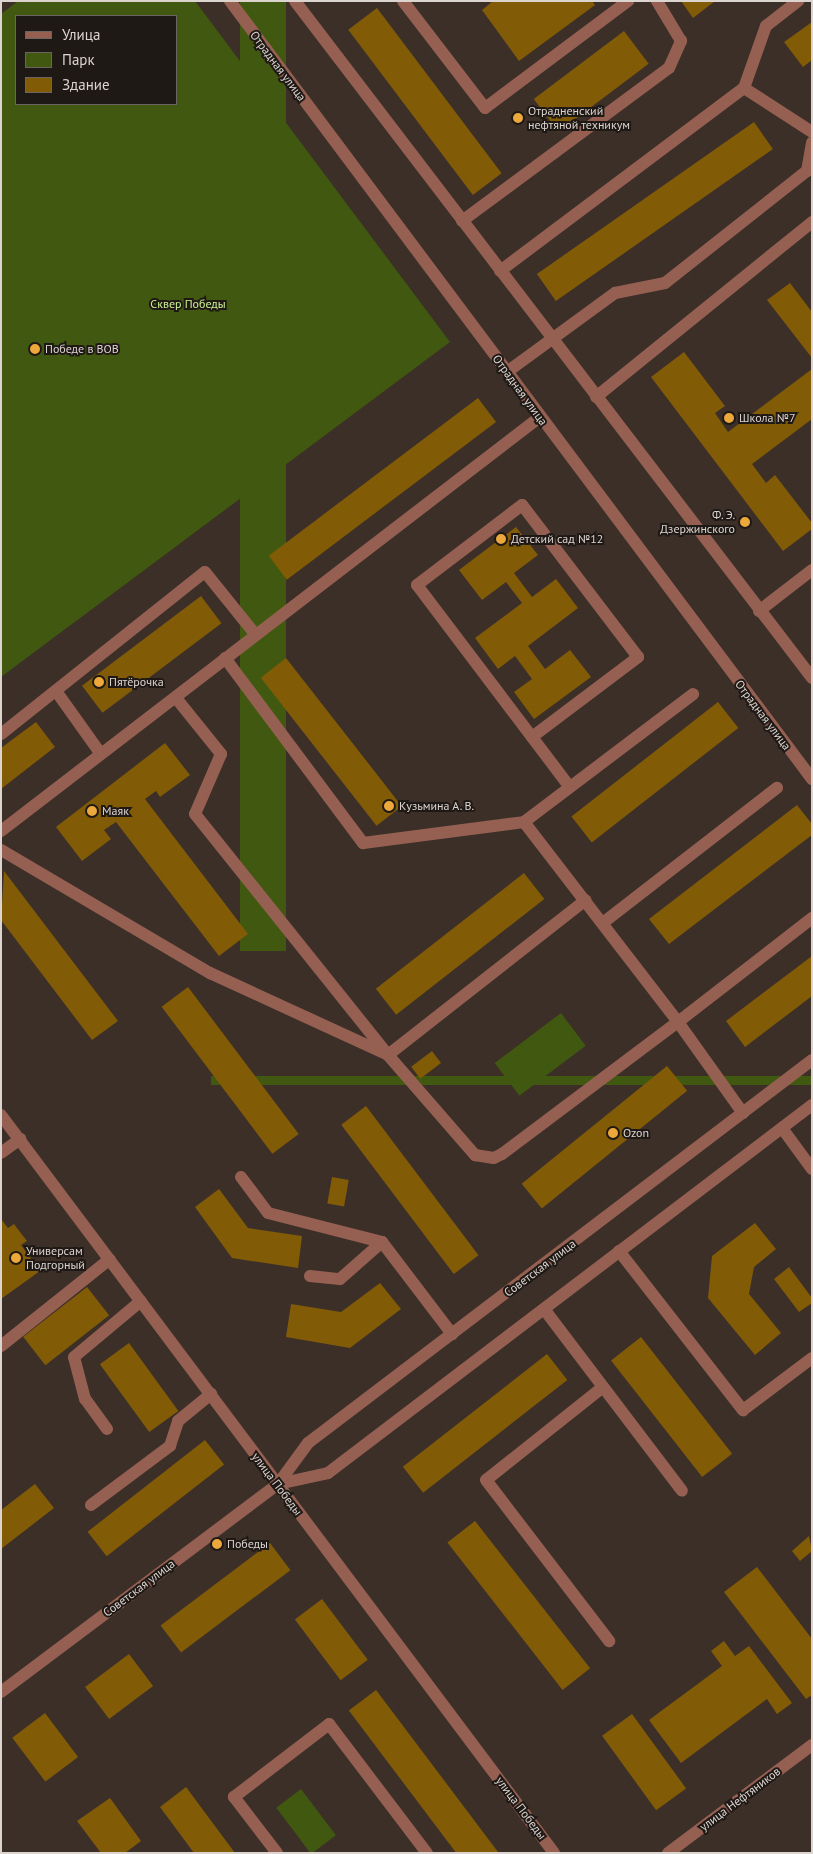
<!DOCTYPE html>
<meta charset="utf-8">
<style>
body{margin:0}
#map{position:relative;width:813px;height:1854px;overflow:hidden;background:#3c2f28;font-family:"PT Sans",sans-serif}
div>[style]{position:absolute}
[style*='--x']{left:calc(var(--x)*1px);top:calc(var(--y)*1px);width:calc(var(--w)*1px);rotate:calc(var(--a)*1deg)}
.green>*{inset:0;background:#40580f;transform-origin:0 0}
.building>*{inset:0;background:#825b07;transform-origin:0 0}
.minor>*{height:12px;margin:-6px;padding:0 6px;transform-origin:6px;border-radius:6px;background:#956052}
.dots>*{width:14px;height:14px;translate:-50% -50%;box-sizing:border-box;border:2px solid #1f1916;border-radius:50%}
span{translate:-50% -50%;white-space:nowrap;text-align:center;line-height:1.15;-webkit-text-stroke:4px #1f1916;paint-order:stroke}
.street-label{font-size:12px;color:#dcd4cf}
.poi-label{font-size:12px;color:#dcd4cf}
.left{translate:0 -50%;text-align:left}
.right{translate:-100% -50%;text-align:right}
.park-label{font-size:12px;color:#cbf18f}
.frame{position:absolute;inset:0;border:2px solid #dcd4cf;pointer-events:none}
.legend{position:absolute;left:15px;top:15px;width:162px;height:90px;box-sizing:border-box;background:#1f1916;border:1px solid #6b6460;margin:0;padding:6px 9px;list-style:none;font-size:15px;color:#dcd4cf}
.legend li{display:flex;align-items:center;gap:10px;height:25px}
.legend b{width:25px;border:1px solid #6b6460}
</style>
<div id="map">
<div class="green">
<i style="clip-path:polygon(evenodd,18px 1px,195px 1px,450px 342px,1px 677px,1px 14px,18px 1px,176px 16px,176px 104px,16px 104px,16px 16px,176px 16px)"></i>
<i style="left:240px;top:1px;width:46px;height:950px"></i>
<i style="left:561px;top:1013px;width:41px;height:83px;rotate:53deg"></i>
<i style="left:812px;top:1076px;width:9px;height:601px;rotate:90deg"></i>
<i style="left:301px;top:1789px;width:58px;height:31px;rotate:53deg"></i>
</div>
<div class="building">
<i style="clip-path:polygon(493px 1px,592px 1px,595px 5px,519px 61px,482px 10px)"></i>
<i style="clip-path:polygon(681px 1px,715px 1px,693px 18px)"></i>
<i style="left:377px;top:8px;width:207px;height:36px;rotate:53deg"></i>
<i style="clip-path:polygon(812px 22px,812px 60px,803px 67px,784px 42px)"></i>
<i style="left:624px;top:31px;width:41px;height:113px;rotate:53deg"></i>
<i style="left:754px;top:122px;width:33px;height:265px;rotate:55deg"></i>
<i style="clip-path:polygon(790px 283px,812px 312px,812px 358px,767px 300px)"></i>
<i style="clip-path:polygon(684px 352px,725px 406px,715px 413px,728px 432px,812px 369px,812px 419px,752px 464px,766px 483px,775px 475px,812px 523px,812px 529px,783px 551px,651px 377px)"></i>
<i style="left:478px;top:398px;width:30px;height:262px;rotate:53deg"></i>
<i style="clip-path:polygon(516px 527px,538px 555px,514px 573px,532px 597px,556px 579px,578px 608px,528px 646px,545px 669px,570px 650px,591px 677px,534px 719px,514px 692px,532px 679px,515px 656px,498px 669px,475px 638px,522px 603px,506px 582px,482px 600px,459px 570px)"></i>
<i style="left:201px;top:596px;width:34px;height:149px;rotate:53deg"></i>
<i style="left:286px;top:658px;width:188px;height:32px;rotate:52deg"></i>
<i style="left:718px;top:702px;width:33px;height:186px;rotate:52deg"></i>
<i style="clip-path:polygon(36px 722px,55px 747px,1px 789px,1px 748px)"></i>
<i style="clip-path:polygon(165px 743px,190px 775px,160px 797px,156px 791px,145px 799px,248px 934px,219px 956px,116px 822px,104px 830px,111px 839px,82px 861px,56px 827px)"></i>
<i style="clip-path:polygon(797px 805px,812px 824px,812px 835px,669px 944px,649px 919px)"></i>
<i style="clip-path:polygon(4px 871px,118px 1021px,92px 1040px,1px 920px)"></i>
<i style="left:524px;top:873px;width:33px;height:188px;rotate:52deg"></i>
<i style="clip-path:polygon(812px 956px,812px 996px,745px 1047px,726px 1021px)"></i>
<i style="left:188px;top:987px;width:184px;height:33px;rotate:53deg"></i>
<i style="left:432px;top:1051px;width:15px;height:26px;rotate:53deg"></i>
<i style="left:667px;top:1066px;width:32px;height:187px;rotate:51deg"></i>
<i style="left:366px;top:1106px;width:187px;height:31px;rotate:53deg"></i>
<i style="left:332px;top:1177px;width:17px;height:27px;rotate:10deg"></i>
<i style="clip-path:polygon(219px 1189px,248px 1228px,302px 1236px,298px 1268px,232px 1258px,195px 1207px)"></i>
<i style="clip-path:polygon(1px 1219px,8px 1228px,14px 1224px,20px 1232px,27px 1241px,21px 1245px,40px 1271px,1px 1299px)"></i>
<i style="clip-path:polygon(755px 1223px,776px 1249px,754px 1267px,749px 1294px,781px 1333px,755px 1355px,708px 1298px,712px 1256px)"></i>
<i style="clip-path:polygon(789px 1267px,812px 1298px,812px 1303px,799px 1312px,774px 1279px)"></i>
<i style="clip-path:polygon(380px 1283px,401px 1309px,350px 1348px,286px 1337px,291px 1304px,341px 1312px)"></i>
<i style="left:87px;top:1287px;width:36px;height:81px;rotate:52deg"></i>
<i style="left:641px;top:1337px;width:148px;height:38px;rotate:52deg"></i>
<i style="left:129px;top:1343px;width:84px;height:36px;rotate:54deg"></i>
<i style="left:547px;top:1354px;width:33px;height:183px;rotate:52deg"></i>
<i style="left:205px;top:1440px;width:31px;height:149px;rotate:52deg"></i>
<i style="clip-path:polygon(35px 1484px,54px 1508px,1px 1549px,1px 1510px)"></i>
<i style="left:475px;top:1521px;width:187px;height:35px;rotate:52deg"></i>
<i style="clip-path:polygon(809px 1536px,812px 1551px,800px 1561px,792px 1551px)"></i>
<i style="left:270px;top:1543px;width:34px;height:137px;rotate:53deg"></i>
<i style="clip-path:polygon(757px 1567px,812px 1639px,812px 1695px,806px 1699px,724px 1592px)"></i>
<i style="left:322px;top:1599px;width:76px;height:34px;rotate:53deg"></i>
<i style="clip-path:polygon(724px 1641px,735px 1656px,749px 1646px,792px 1703px,777px 1714px,767px 1699px,681px 1763px,649px 1720px,722px 1666px,711px 1651px)"></i>
<i style="left:129px;top:1654px;width:40px;height:55px;rotate:53deg"></i>
<i style="left:376px;top:1690px;width:204px;height:34px;rotate:53deg"></i>
<i style="left:45px;top:1713px;width:55px;height:41px;rotate:53deg"></i>
<i style="left:632px;top:1714px;width:92px;height:37px;rotate:54deg"></i>
<i style="clip-path:polygon(186px 1787px,235px 1853px,194px 1853px,160px 1807px)"></i>
<i style="clip-path:polygon(110px 1798px,141px 1841px,125px 1853px,101px 1853px,77px 1821px)"></i>
</div>
<div class="minor">
<i style="--x:230;--y:1;--w:972;--a:53.2"></i>
<i style="--x:295;--y:1;--w:852;--a:52.63"></i>
<i style="--x:403;--y:1;--w:135;--a:52.5"></i>
<i style="--x:485;--y:108;--w:179;--a:-36.8"></i>
<i style="--x:744;--y:88;--w:81;--a:32.9"></i>
<i style="--x:462;--y:221;--w:257;--a:-36.5"></i>
<i style="--x:669;--y:68;--w:30;--a:-66"></i>
<i style="--x:681;--y:41;--w:47;--a:-121"></i>
<i style="--x:500;--y:271;--w:305;--a:-36.9"></i>
<i style="--x:744;--y:88;--w:66;--a:-70.5"></i>
<i style="--x:766;--y:26;--w:41;--a:-38"></i>
<i style="--x:507;--y:372;--w:134;--a:-36.2"></i>
<i style="--x:615;--y:293;--w:51;--a:-11.3"></i>
<i style="--x:665;--y:283;--w:181;--a:-38.3"></i>
<i style="--x:807;--y:171;--w:29;--a:-80"></i>
<i style="--x:596;--y:397;--w:278;--a:-39"></i>
<i style="--x:759;--y:611;--w:67;--a:-37.7"></i>
<i style="--x:225;--y:658;--w:231;--a:53.3"></i>
<i style="--x:363;--y:843;--w:162;--a:-7.4"></i>
<i style="--x:524;--y:822;--w:252;--a:52.4"></i>
<i style="--x:678;--y:1022;--w:170;--a:-37.8"></i>
<i style="--x:56;--y:691;--w:77;--a:54.5"></i>
<i style="--x:176;--y:698;--w:72;--a:51.2"></i>
<i style="--x:221;--y:754;--w:65;--a:113.4"></i>
<i style="--x:195;--y:814;--w:309;--a:51.3"></i>
<i style="--x:388;--y:1055;--w:251;--a:-38.1"></i>
<i style="--x:1;--y:734;--w:260;--a:-38.5"></i>
<i style="--x:205;--y:572;--w:80;--a:51.1"></i>
<i style="--x:532;--y:737;--w:133;--a:-37"></i>
<i style="--x:638;--y:657;--w:191;--a:-127.3"></i>
<i style="--x:522;--y:505;--w:132;--a:142.7"></i>
<i style="--x:417;--y:585;--w:253;--a:52.9"></i>
<i style="--x:524;--y:822;--w:212;--a:-37.1"></i>
<i style="--x:1;--y:831;--w:680;--a:-37.53"></i>
<i style="--x:1;--y:850;--w:243;--a:30.5"></i>
<i style="--x:210;--y:973;--w:196;--a:24.7"></i>
<i style="--x:388;--y:1055;--w:133;--a:49"></i>
<i style="--x:475;--y:1155;--w:19;--a:9"></i>
<i style="--x:494;--y:1158;--w:9;--a:-27"></i>
<i style="--x:502;--y:1154;--w:220;--a:-36.9"></i>
<i style="--x:678;--y:1022;--w:112;--a:54.5"></i>
<i style="--x:604;--y:922;--w:219;--a:-37.8"></i>
<i style="--x:1;--y:1115;--w:922;--a:53.15"></i>
<i style="--x:782;--y:1128;--w:51;--a:53.8"></i>
<i style="--x:1;--y:1153;--w:24;--a:-36"></i>
<i style="--x:241;--y:1177;--w:45;--a:53.1"></i>
<i style="--x:268;--y:1213;--w:118;--a:14.3"></i>
<i style="--x:382;--y:1242;--w:116;--a:52.7"></i>
<i style="--x:619;--y:1251;--w:202;--a:52.1"></i>
<i style="--x:743;--y:1410;--w:86;--a:-37"></i>
<i style="--x:310;--y:1276;--w:30;--a:6"></i>
<i style="--x:340;--y:1279;--w:56;--a:-41.4"></i>
<i style="--x:544;--y:1309;--w:228;--a:52.8"></i>
<i style="--x:1;--y:1346;--w:139;--a:-38.6"></i>
<i style="--x:603;--y:1387;--w:149;--a:141.5"></i>
<i style="--x:486;--y:1480;--w:203;--a:52.6"></i>
<i style="--x:107;--y:1429;--w:37;--a:-126"></i>
<i style="--x:85;--y:1399;--w:43;--a:-104.7"></i>
<i style="--x:74;--y:1357;--w:87;--a:-39.9"></i>
<i style="--x:278;--y:1484;--w:51;--a:-12.4"></i>
<i style="--x:328;--y:1473;--w:608;--a:-37.25"></i>
<i style="--x:91;--y:1505;--w:99;--a:-36.8"></i>
<i style="--x:170;--y:1446;--w:26;--a:-72"></i>
<i style="--x:178;--y:1421;--w:43;--a:-39.3"></i>
<i style="--x:1;--y:1692;--w:346;--a:-36.9"></i>
<i style="--x:278;--y:1484;--w:51;--a:-53.8"></i>
<i style="--x:308;--y:1443;--w:633;--a:-37.23"></i>
<i style="--x:277;--y:1853;--w:71;--a:-127.5"></i>
<i style="--x:234;--y:1797;--w:120;--a:-37.5"></i>
<i style="--x:329;--y:1724;--w:162;--a:52.8"></i>
<i style="--x:668;--y:1853;--w:180;--a:-36.9"></i>
</div>
<div class="dots">
<i style="left:518px;top:118px;background:#eda83c"></i>
<i style="left:35px;top:349px;background:#eda83c"></i>
<i style="left:729px;top:418px;background:#eda83c"></i>
<i style="left:745px;top:522px;background:#eda83c"></i>
<i style="left:501px;top:539px;background:#eda83c"></i>
<i style="left:99px;top:682px;background:#eda83c"></i>
<i style="left:389px;top:806px;background:#eda83c"></i>
<i style="left:92px;top:811px;background:#eda83c"></i>
<i style="left:613px;top:1133px;background:#eda83c"></i>
<i style="left:16px;top:1258px;background:#eda83c"></i>
<i style="left:217px;top:1544px;background:#eda83c"></i>
</div>
<div class="street-label">
<span style="left:278px;top:66px;rotate:53deg">Отрадная улица</span>
<span style="left:520px;top:390px;rotate:54deg">Отрадная улица</span>
<span style="left:763px;top:715px;rotate:53deg">Отрадная улица</span>
<span style="left:540px;top:1268px;rotate:-37deg">Советская улица</span>
<span style="left:277px;top:1484px;rotate:53deg">улица Победы</span>
<span style="left:139px;top:1588px;rotate:-37deg">Советская улица</span>
<span style="left:740px;top:1799px;rotate:-37deg">улица Нефтяников</span>
<span style="left:521px;top:1808px;rotate:53deg">улица Победы</span>
</div>
<div class="poi-label">
<span class="left" style="left:528px;top:118px">Отрадненский<br>нефтяной техникум</span>
<span class="left" style="left:45px;top:349px">Победе в ВОВ</span>
<span class="left" style="left:739px;top:418px">Школа №7</span>
<span class="right" style="left:735px;top:522px">Ф. Э.<br>Дзержинского</span>
<span class="left" style="left:511px;top:539px">Детский сад №12</span>
<span class="left" style="left:109px;top:682px">Пятёрочка</span>
<span class="left" style="left:399px;top:806px">Кузьмина А. В.</span>
<span class="left" style="left:102px;top:811px">Маяк</span>
<span class="left" style="left:623px;top:1133px">Ozon</span>
<span class="left" style="left:26px;top:1258px">Универсам<br>Подгорный</span>
<span class="left" style="left:227px;top:1544px">Победы</span>
</div>
<div class="park-label">
<span style="left:188px;top:304px">Сквер Победы</span>
</div>
<div class="frame"></div>
<ul class="legend">
<li><b style="height:6px;background:#956052"></b>Улица</li>
<li><b style="height:14px;background:#40580f"></b>Парк</li>
<li><b style="height:14px;background:#825b07"></b>Здание</li>
</ul>
</div>
